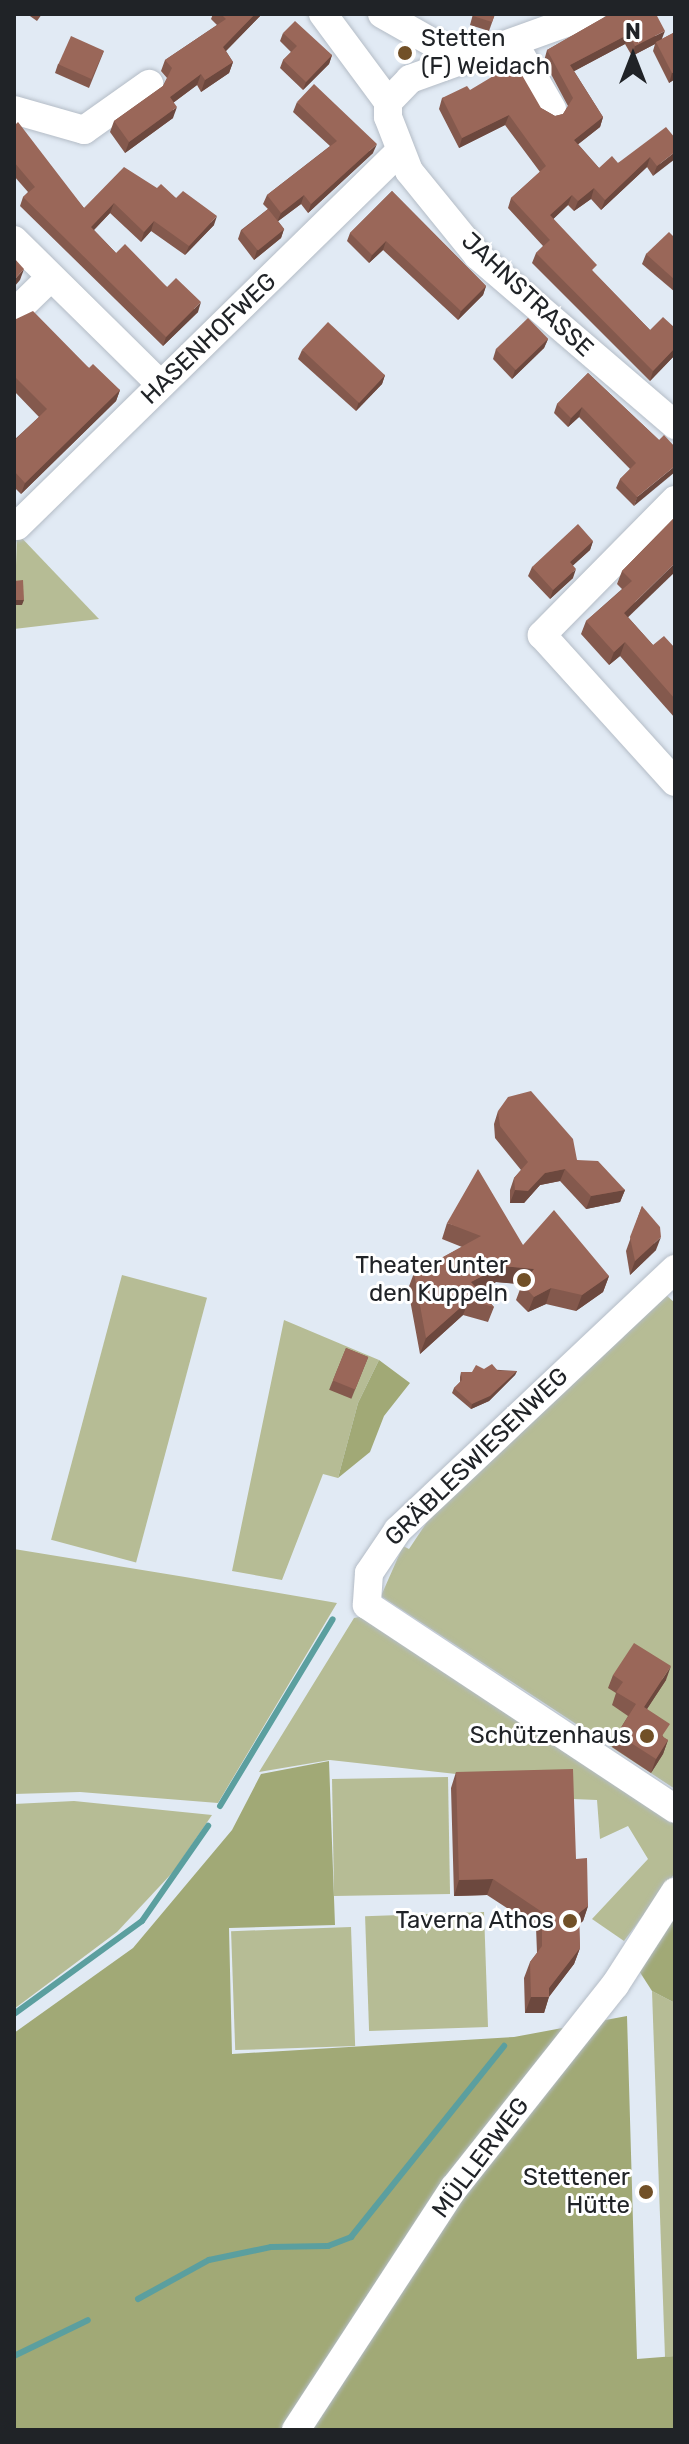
<!DOCTYPE html>
<meta charset="utf-8">
<style>
body{margin:0}
#map{position:relative;width:689px;height:2444px;overflow:hidden;background:#e1eaf4;font-family:Rubik,sans-serif}
div>[style]{position:absolute}
[style*='--x']{left:calc(var(--x)*1px);top:calc(var(--y)*1px);width:calc(var(--w)*1px);rotate:calc(var(--a)*1deg)}
.green>*{inset:0;background:#b6bc95;transform-origin:0 0}
.forest>*{inset:0;background:#a1a976}
.stream>*{height:6px;margin:-3px;padding:0 3px;transform-origin:3px;border-radius:3px;background:#5b9f9f}
.roads{filter:drop-shadow(0 0 2px #b4bcc6) drop-shadow(0 0 2px #b4bcc6)}
.minor>*{height:28px;margin:-14px;padding:0 14px;transform-origin:14px;border-radius:14px;background:#fff}
.wall>*{inset:0;background:#84594d;transform-origin:0 0}
.shaded-wall>*{inset:0;background:#6c483e}
.building>*{inset:0;background:#9a6759;transform-origin:0 0}
.dots>*{width:22px;height:22px;translate:-50% -50%;box-sizing:border-box;border:4px solid #fff;border-radius:50%}
span{translate:-50% -50%;white-space:nowrap;text-align:center;line-height:1.15;-webkit-text-stroke:6px #fff;paint-order:stroke}
.poi-label{font-size:24px;color:#202327}
.left{translate:0 -50%;text-align:left}
.right{translate:-100% -50%;text-align:right}
.street-label{font-size:24px;color:#202327}
.frame{position:absolute;inset:0;border:16px solid #202327;pointer-events:none}
.north{position:absolute;left:593px;top:16px;width:80px;height:80px;-webkit-text-stroke:6px #fff;paint-order:stroke;rotate:0deg;font-size:22px;font-weight:700;line-height:32px;text-align:center;color:#202327}
.north::after{content:'';display:block;margin:auto;width:28px;height:36px;background:#202327;clip-path:polygon(50% 0,100% 100%,50% 72%,0 100%)}
</style>
<div id="map">
<div class="green">
<i style="clip-path:polygon(17px 533px,99px 619px,14px 629px)"></i>
<i style="left:122px;top:1275px;width:88px;height:274px;rotate:15deg"></i>
<i style="clip-path:polygon(665px 1294px,675px 1303px,675px 1789px,381px 1596px,403px 1546px,409px 1549px,429px 1519px)"></i>
<i style="clip-path:polygon(284px 1320px,379px 1360px,358px 1403px,338px 1478px,323px 1474px,282px 1580px,232px 1571px)"></i>
<i style="clip-path:polygon(14px 1549px,185px 1577px,337px 1603px,218px 1803px,80px 1792px,14px 1794px)"></i>
<i style="clip-path:polygon(364px 1616px,675px 1816px,675px 1873px,624px 1941px,592px 1919px,648px 1859px,628px 1826px,600px 1839px,597px 1800px,573px 1799px,572px 1778px,456px 1774px,330px 1760px,259px 1772px,354px 1618px)"></i>
<i style="left:448px;top:1777px;width:117px;height:116px;rotate:89deg"></i>
<i style="clip-path:polygon(74px 1801px,212px 1815px,173px 1872px,117px 1932px,14px 2009px,14px 1804px)"></i>
<i style="left:484px;top:1912px;width:115px;height:119px;rotate:88deg"></i>
<i style="left:351px;top:1927px;width:119px;height:120px;rotate:88deg"></i>
<i style="clip-path:polygon(652px 1991px,675px 2003px,675px 2356px,665px 2357px)"></i>
</div>
<div class="forest">
<i style="clip-path:polygon(379px 1360px,410px 1383px,384px 1416px,370px 1452px,338px 1478px,358px 1403px)"></i>
<i style="clip-path:polygon(329px 1761px,335px 1925px,229px 1928px,232px 2054px,514px 2037px,627px 2016px,637px 2359px,675px 2356px,675px 2430px,14px 2430px,14px 2033px,133px 1948px,232px 1830px,261px 1774px)"></i>
<i style="clip-path:polygon(675px 1905px,675px 2003px,652px 1991px,634px 1963px)"></i>
</div>
<div class="stream">
<i style="--x:220;--y:1806;--w:218;--a:-58.9"></i>
<i style="--x:14;--y:2014;--w:158;--a:-36"></i>
<i style="--x:142;--y:1921;--w:116;--a:-55.2"></i>
<i style="--x:138;--y:2299;--w:81;--a:-28.8"></i>
<i style="--x:209;--y:2260;--w:63;--a:-11.8"></i>
<i style="--x:271;--y:2247;--w:57;--a:-1"></i>
<i style="--x:328;--y:2246;--w:25;--a:-21"></i>
<i style="--x:351;--y:2237;--w:245;--a:-51.3"></i>
<i style="--x:14;--y:2356;--w:82;--a:-25.9"></i>
</div>
<div class="roads">
<div class="minor">
<i style="--x:323;--y:14;--w:109;--a:53.5"></i>
<i style="--x:382;--y:14;--w:95;--a:29.5"></i>
<i style="--x:515;--y:45;--w:74;--a:60"></i>
<i style="--x:388;--y:102;--w:15;--a:90"></i>
<i style="--x:388;--y:117;--w:58;--a:68.7"></i>
<i style="--x:409;--y:171;--w:109;--a:50.9"></i>
<i style="--x:478;--y:256;--w:260;--a:40.6"></i>
<i style="--x:388;--y:102;--w:32;--a:-46"></i>
<i style="--x:410;--y:79;--w:192;--a:-19.8"></i>
<i style="--x:14;--y:110;--w:73;--a:15.9"></i>
<i style="--x:84;--y:130;--w:80;--a:-35.3"></i>
<i style="--x:14;--y:240;--w:206;--a:44.6"></i>
<i style="--x:14;--y:313;--w:50;--a:-44.2"></i>
<i style="--x:675;--y:500;--w:190;--a:134.6"></i>
<i style="--x:542;--y:635;--w:198;--a:47.9"></i>
<i style="--x:17;--y:526;--w:536;--a:-44.4"></i>
<i style="--x:675;--y:1269;--w:381;--a:136.7"></i>
<i style="--x:398;--y:1530;--w:52;--a:124"></i>
<i style="--x:369;--y:1573;--w:32;--a:94"></i>
<i style="--x:367;--y:1605;--w:369;--a:33.5"></i>
<i style="--x:296;--y:2430;--w:289;--a:-56.9"></i>
<i style="--x:454;--y:2188;--w:259;--a:-51.6"></i>
<i style="--x:615;--y:1985;--w:111;--a:-57.2"></i>
</div>
</div>
<div class="wall">
<i style="clip-path:polygon(27px 14px,42px 14px,37px 21px)"></i>
<i style="clip-path:polygon(213px 14px,262px 14px,226px 51px,233px 62px,229px 73px,201px 92px,197px 85px,173px 103px,173px 118px,125px 153px,110px 132px,114px 121px,163px 86px,167px 78px,161px 71px,165px 60px,217px 25px,211px 19px)"></i>
<i style="clip-path:polygon(473px 14px,495px 14px,489px 31px,470px 25px)"></i>
<i style="clip-path:polygon(610px 14px,662px 39px,675px 32px,675px 79px,669px 83px,653px 51px,655px 44px,632px 56px,625px 44px,574px 71px,603px 117px,600px 127px,578px 144px,599px 168px,618px 163px,675px 138px,653px 176px,647px 167px,601px 210px,591px 199px,574px 211px,568px 205px,553px 219px,594px 273px,650px 330px,675px 328px,675px 355px,650px 381px,532px 263px,536px 253px,543px 246px,508px 208px,511px 198px,540px 172px,505px 125px,459px 148px,439px 109px,442px 98px,470px 90px,541px 108px,555px 116px,563px 114px,568px 106px,544px 61px,547px 50px)"></i>
<i style="clip-path:polygon(283px 33px,332px 55px,329px 64px,303px 90px,280px 68px,283px 60px,291px 52px,280px 41px)"></i>
<i style="clip-path:polygon(104px 51px,89px 88px,55px 73px,58px 64px)"></i>
<i style="clip-path:polygon(297px 102px,373px 153px,308px 213px,301px 204px,278px 221px,284px 229px,281px 238px,254px 260px,238px 239px,241px 230px,268px 209px,263px 204px,267px 195px,330px 146px,293px 112px)"></i>
<i style="clip-path:polygon(14px 126px,84px 208px,157px 188px,176px 198px,214px 225px,185px 255px,151px 231px,141px 242px,110px 213px,94px 230px,116px 253px,167px 287px,198px 312px,163px 346px,20px 206px,23px 197px,28px 192px,14px 176px)"></i>
<i style="clip-path:polygon(392px 191px,486px 286px,483px 295px,458px 320px,383px 250px,369px 263px,347px 241px,350px 233px)"></i>
<i style="clip-path:polygon(675px 238px,675px 292px,642px 264px,646px 254px)"></i>
<i style="clip-path:polygon(14px 320px,89px 368px,120px 390px,116px 401px,21px 494px,14px 487px,14px 440px,39px 417px,14px 391px)"></i>
<i style="clip-path:polygon(548px 339px,544px 348px,512px 379px,493px 359px,496px 349px)"></i>
<i style="clip-path:polygon(302px 350px,385px 375px,382px 384px,356px 411px,298px 359px)"></i>
<i style="clip-path:polygon(588px 373px,659px 440px,634px 506px,616px 488px,620px 479px,630px 469px,579px 417px,568px 427px,554px 413px,557px 404px)"></i>
<i style="clip-path:polygon(675px 517px,628px 617px,653px 645px,675px 648px,675px 718px,620px 656px,609px 665px,581px 634px,586px 621px,622px 589px,617px 584px,622px 571px)"></i>
<i style="clip-path:polygon(593px 541px,590px 550px,573px 565px,573px 578px,550px 599px,528px 576px,532px 567px)"></i>
<i style="clip-path:polygon(498px 1111px,625px 1190px,620px 1202px,586px 1209px,560px 1181px,540px 1185px,524px 1203px,510px 1203px,510px 1190px,514px 1178px,521px 1170px,495px 1138px,494px 1124px)"></i>
<i style="clip-path:polygon(642px 1206px,656px 1250px,630px 1275px,626px 1251px)"></i>
<i style="clip-path:polygon(447px 1223px,523px 1245px,609px 1276px,603px 1292px,576px 1311px,546px 1304px,528px 1312px,516px 1300px,522px 1284px,496px 1282px,479px 1291px,494px 1307px,488px 1322px,463px 1315px,420px 1354px,408px 1289px,414px 1273px,462px 1247px,442px 1239px)"></i>
<i style="left:346px;top:1348px;width:24px;height:45px;rotate:22deg"></i>
<i style="clip-path:polygon(484px 1369px,517px 1371px,515px 1375px,489px 1401px,471px 1409px,452px 1393px,454px 1388px,460px 1382px,460px 1377px,461px 1372px,472px 1372px)"></i>
<i style="clip-path:polygon(613px 1675px,666px 1680px,647px 1709px,664px 1738px,668px 1740px,663px 1754px,651px 1773px,612px 1747px,617px 1734px,628px 1716px,612px 1705px,616px 1693px,608px 1688px)"></i>
<i style="clip-path:polygon(456px 1772px,576px 1859px,588px 1906px,583px 1921px,579px 1924px,580px 1948px,574px 1964px,549px 1996px,544px 2013px,525px 2013px,524px 1978px,530px 1962px,537px 1953px,536px 1927px,487px 1895px,454px 1896px,451px 1788px)"></i>
</div>
<div class="shaded-wall">
<i style="clip-path:polygon(255px 14px,262px 14px,219px 58px,223px 47px)"></i>
<i style="clip-path:polygon(665px 31px,661px 41px,656px 42px,655px 44px,632px 56px,635px 46px)"></i>
<i style="clip-path:polygon(629px 34px,625px 44px,567px 75px,570px 65px)"></i>
<i style="clip-path:polygon(332px 55px,329px 64px,303px 90px,306px 82px)"></i>
<i style="clip-path:polygon(233px 62px,229px 73px,201px 92px,205px 80px)"></i>
<i style="clip-path:polygon(675px 72px,675px 79px,669px 83px,672px 73px)"></i>
<i style="clip-path:polygon(201px 74px,197px 85px,166px 108px,170px 97px)"></i>
<i style="clip-path:polygon(177px 107px,173px 118px,125px 153px,129px 142px)"></i>
<i style="clip-path:polygon(509px 115px,505px 125px,459px 148px,462px 138px)"></i>
<i style="clip-path:polygon(603px 117px,600px 127px,571px 150px,574px 140px)"></i>
<i style="clip-path:polygon(377px 144px,373px 153px,308px 213px,311px 204px)"></i>
<i style="clip-path:polygon(675px 152px,675px 159px,653px 176px,657px 166px)"></i>
<i style="clip-path:polygon(650px 157px,647px 167px,601px 210px,605px 200px)"></i>
<i style="clip-path:polygon(594px 188px,591px 199px,574px 211px,578px 201px)"></i>
<i style="clip-path:polygon(304px 195px,301px 204px,277px 222px,281px 213px)"></i>
<i style="clip-path:polygon(572px 195px,568px 205px,546px 226px,550px 215px)"></i>
<i style="clip-path:polygon(114px 203px,110px 213px,88px 236px,91px 227px)"></i>
<i style="clip-path:polygon(217px 216px,214px 225px,185px 255px,189px 246px)"></i>
<i style="clip-path:polygon(154px 221px,151px 231px,141px 242px,144px 232px)"></i>
<i style="clip-path:polygon(284px 229px,281px 238px,254px 260px,257px 250px)"></i>
<i style="clip-path:polygon(386px 241px,383px 250px,369px 263px,372px 255px)"></i>
<i style="clip-path:polygon(24px 269px,20px 280px,14px 287px,14px 280px)"></i>
<i style="clip-path:polygon(486px 286px,483px 295px,458px 320px,461px 311px)"></i>
<i style="clip-path:polygon(201px 302px,198px 312px,163px 346px,166px 337px)"></i>
<i style="clip-path:polygon(548px 339px,544px 348px,512px 379px,515px 370px)"></i>
<i style="clip-path:polygon(675px 348px,675px 355px,650px 381px,653px 371px)"></i>
<i style="clip-path:polygon(385px 375px,382px 384px,356px 411px,359px 401px)"></i>
<i style="clip-path:polygon(120px 390px,116px 401px,21px 494px,25px 483px)"></i>
<i style="clip-path:polygon(582px 407px,579px 417px,568px 427px,571px 418px)"></i>
<i style="clip-path:polygon(675px 466px,675px 472px,634px 506px,637px 497px)"></i>
<i style="clip-path:polygon(593px 541px,590px 550px,567px 571px,570px 562px)"></i>
<i style="clip-path:polygon(675px 563px,675px 572px,619px 626px,624px 613px)"></i>
<i style="clip-path:polygon(576px 569px,573px 578px,550px 599px,553px 590px)"></i>
<i style="clip-path:polygon(14px 600px,24px 600px,22px 605px,14px 605px)"></i>
<i style="clip-path:polygon(625px 642px,620px 656px,609px 665px,614px 652px)"></i>
<i style="clip-path:polygon(565px 1169px,560px 1181px,540px 1185px,524px 1203px,510px 1203px,515px 1190px,545px 1173px)"></i>
<i style="clip-path:polygon(625px 1190px,620px 1202px,586px 1209px,591px 1196px)"></i>
<i style="clip-path:polygon(661px 1237px,656px 1250px,630px 1275px,635px 1261px)"></i>
<i style="clip-path:polygon(502px 1266px,534px 1269px,528px 1285px,496px 1282px,465px 1298px,471px 1282px)"></i>
<i style="clip-path:polygon(609px 1276px,603px 1292px,576px 1311px,582px 1295px)"></i>
<i style="clip-path:polygon(551px 1288px,546px 1304px,528px 1312px,534px 1297px)"></i>
<i style="clip-path:polygon(469px 1300px,463px 1315px,420px 1354px,426px 1338px)"></i>
<i style="clip-path:polygon(517px 1371px,515px 1375px,489px 1401px,471px 1409px,472px 1404px)"></i>
<i style="clip-path:polygon(671px 1666px,666px 1680px,639px 1721px,644px 1707px)"></i>
<i style="clip-path:polygon(668px 1740px,663px 1754px,651px 1773px,656px 1759px)"></i>
<i style="clip-path:polygon(493px 1879px,487px 1895px,454px 1896px,459px 1880px)"></i>
<i style="clip-path:polygon(588px 1906px,583px 1921px,573px 1929px,579px 1913px)"></i>
<i style="clip-path:polygon(580px 1948px,574px 1964px,549px 1997px,544px 2013px,525px 2013px,531px 1997px,549px 1988px)"></i>
</div>
<div class="building">
<i style="clip-path:polygon(221px 14px,255px 14px,223px 47px,233px 62px,205px 80px,201px 74px,170px 97px,177px 107px,129px 142px,114px 121px,163px 86px,172px 68px,165px 60px,226px 19px)"></i>
<i style="clip-path:polygon(473px 14px,495px 14px,492px 22px,473px 16px)"></i>
<i style="clip-path:polygon(610px 14px,656px 14px,665px 31px,635px 46px,629px 34px,570px 65px,603px 117px,574px 140px,599px 168px,612px 156px,618px 163px,666px 127px,675px 138px,675px 152px,657px 166px,650px 157px,605px 200px,594px 188px,578px 201px,572px 195px,550px 215px,597px 265px,592px 270px,650px 330px,663px 317px,675px 328px,675px 348px,653px 371px,536px 253px,550px 240px,511px 198px,546px 166px,509px 115px,462px 138px,442px 98px,467px 86px,470px 90px,515px 63px,541px 108px,555px 116px,563px 114px,573px 98px,547px 50px)"></i>
<i style="clip-path:polygon(295px 21px,332px 55px,306px 82px,283px 60px,297px 46px,283px 33px)"></i>
<i style="clip-path:polygon(675px 32px,675px 72px,672px 73px,656px 42px)"></i>
<i style="left:71px;top:36px;width:36px;height:31px;rotate:24deg"></i>
<i style="clip-path:polygon(314px 84px,377px 144px,311px 204px,304px 195px,281px 213px,267px 195px,337px 141px,297px 102px)"></i>
<i style="clip-path:polygon(18px 122px,84px 208px,124px 167px,157px 188px,161px 184px,176px 198px,183px 191px,217px 216px,189px 246px,154px 221px,144px 232px,114px 203px,91px 227px,116px 253px,125px 244px,167px 287px,176px 278px,201px 302px,166px 337px,23px 197px,35px 187px,14px 162px,14px 126px)"></i>
<i style="clip-path:polygon(392px 191px,486px 286px,461px 311px,386px 241px,372px 255px,350px 233px)"></i>
<i style="left:268px;top:209px;width:26px;height:34px;rotate:51deg"></i>
<i style="clip-path:polygon(669px 232px,675px 238px,675px 280px,646px 254px)"></i>
<i style="clip-path:polygon(14px 258px,24px 269px,14px 280px)"></i>
<i style="clip-path:polygon(33px 311px,89px 368px,93px 364px,120px 390px,25px 483px,14px 471px,14px 441px,47px 409px,14px 376px,14px 320px)"></i>
<i style="left:528px;top:318px;width:29px;height:45px;rotate:46deg"></i>
<i style="left:328px;top:322px;width:78px;height:38px;rotate:43deg"></i>
<i style="clip-path:polygon(588px 373px,659px 440px,664px 435px,675px 447px,675px 466px,637px 497px,620px 479px,636px 463px,582px 407px,571px 418px,557px 404px)"></i>
<i style="clip-path:polygon(675px 517px,675px 563px,624px 613px,653px 645px,664px 636px,675px 648px,675px 699px,625px 642px,614px 652px,586px 621px,632px 581px,622px 571px)"></i>
<i style="clip-path:polygon(578px 524px,593px 541px,570px 562px,576px 569px,553px 590px,532px 567px)"></i>
<i style="clip-path:polygon(23px 580px,24px 600px,14px 600px,14px 581px)"></i>
<i style="clip-path:polygon(531px 1091px,573px 1139px,577px 1160px,598px 1161px,625px 1190px,591px 1196px,565px 1169px,545px 1173px,528px 1191px,515px 1190px,514px 1178px,528px 1162px,500px 1126px,498px 1111px,508px 1097px)"></i>
<i style="clip-path:polygon(478px 1169px,523px 1245px,554px 1210px,609px 1276px,582px 1295px,551px 1288px,534px 1297px,522px 1284px,534px 1269px,502px 1266px,471px 1282px,494px 1307px,469px 1300px,426px 1338px,414px 1273px,481px 1236px,447px 1223px)"></i>
<i style="clip-path:polygon(642px 1206px,660px 1227px,661px 1237px,635px 1261px,630px 1237px)"></i>
<i style="left:346px;top:1348px;width:24px;height:35px;rotate:22deg"></i>
<i style="clip-path:polygon(492px 1364px,498px 1371px,517px 1371px,490px 1396px,472px 1404px,454px 1388px,462px 1380px,461px 1372px,472px 1372px,476px 1365px,484px 1369px)"></i>
<i style="clip-path:polygon(634px 1643px,671px 1666px,644px 1707px,670px 1724px,662px 1736px,668px 1740px,656px 1759px,617px 1734px,636px 1704px,616px 1692px,623px 1682px,613px 1675px)"></i>
<i style="clip-path:polygon(573px 1769px,576px 1859px,587px 1858px,588px 1906px,579px 1913px,580px 1948px,549px 1988px,549px 1997px,531px 1997px,530px 1962px,542px 1946px,542px 1912px,493px 1879px,459px 1880px,456px 1772px)"></i>
</div>
<div class="dots">
<i style="left:405px;top:53px;background:#715027"></i>
<i style="left:524px;top:1280px;background:#715027"></i>
<i style="left:647px;top:1736px;background:#715027"></i>
<i style="left:570px;top:1921px;background:#715027"></i>
<i style="left:646px;top:2192px;background:#715027"></i>
</div>
<div class="poi-label">
<span class="left" style="left:421px;top:53px">Stetten<br>(F) Weidach</span>
<span class="right" style="left:508px;top:1280px">Theater unter<br>den Kuppeln</span>
<span class="right" style="left:631px;top:1736px">Schützenhaus</span>
<span class="right" style="left:554px;top:1921px">Taverna Athos</span>
<span class="right" style="left:630px;top:2192px">Stettener<br>Hütte</span>
</div>
<div class="street-label">
<span style="left:527px;top:295px;rotate:43deg">JAHNSTRASSE</span>
<span style="left:209px;top:339px;rotate:-44deg">HASENHOFWEG</span>
<span style="left:477px;top:1457px;rotate:-44deg">GRÄBLESWIESENWEG</span>
<span style="left:481px;top:2158px;rotate:-53deg">MÜLLERWEG</span>
</div>
<div class="frame"></div>
<div class="north">N</div>
</div>
